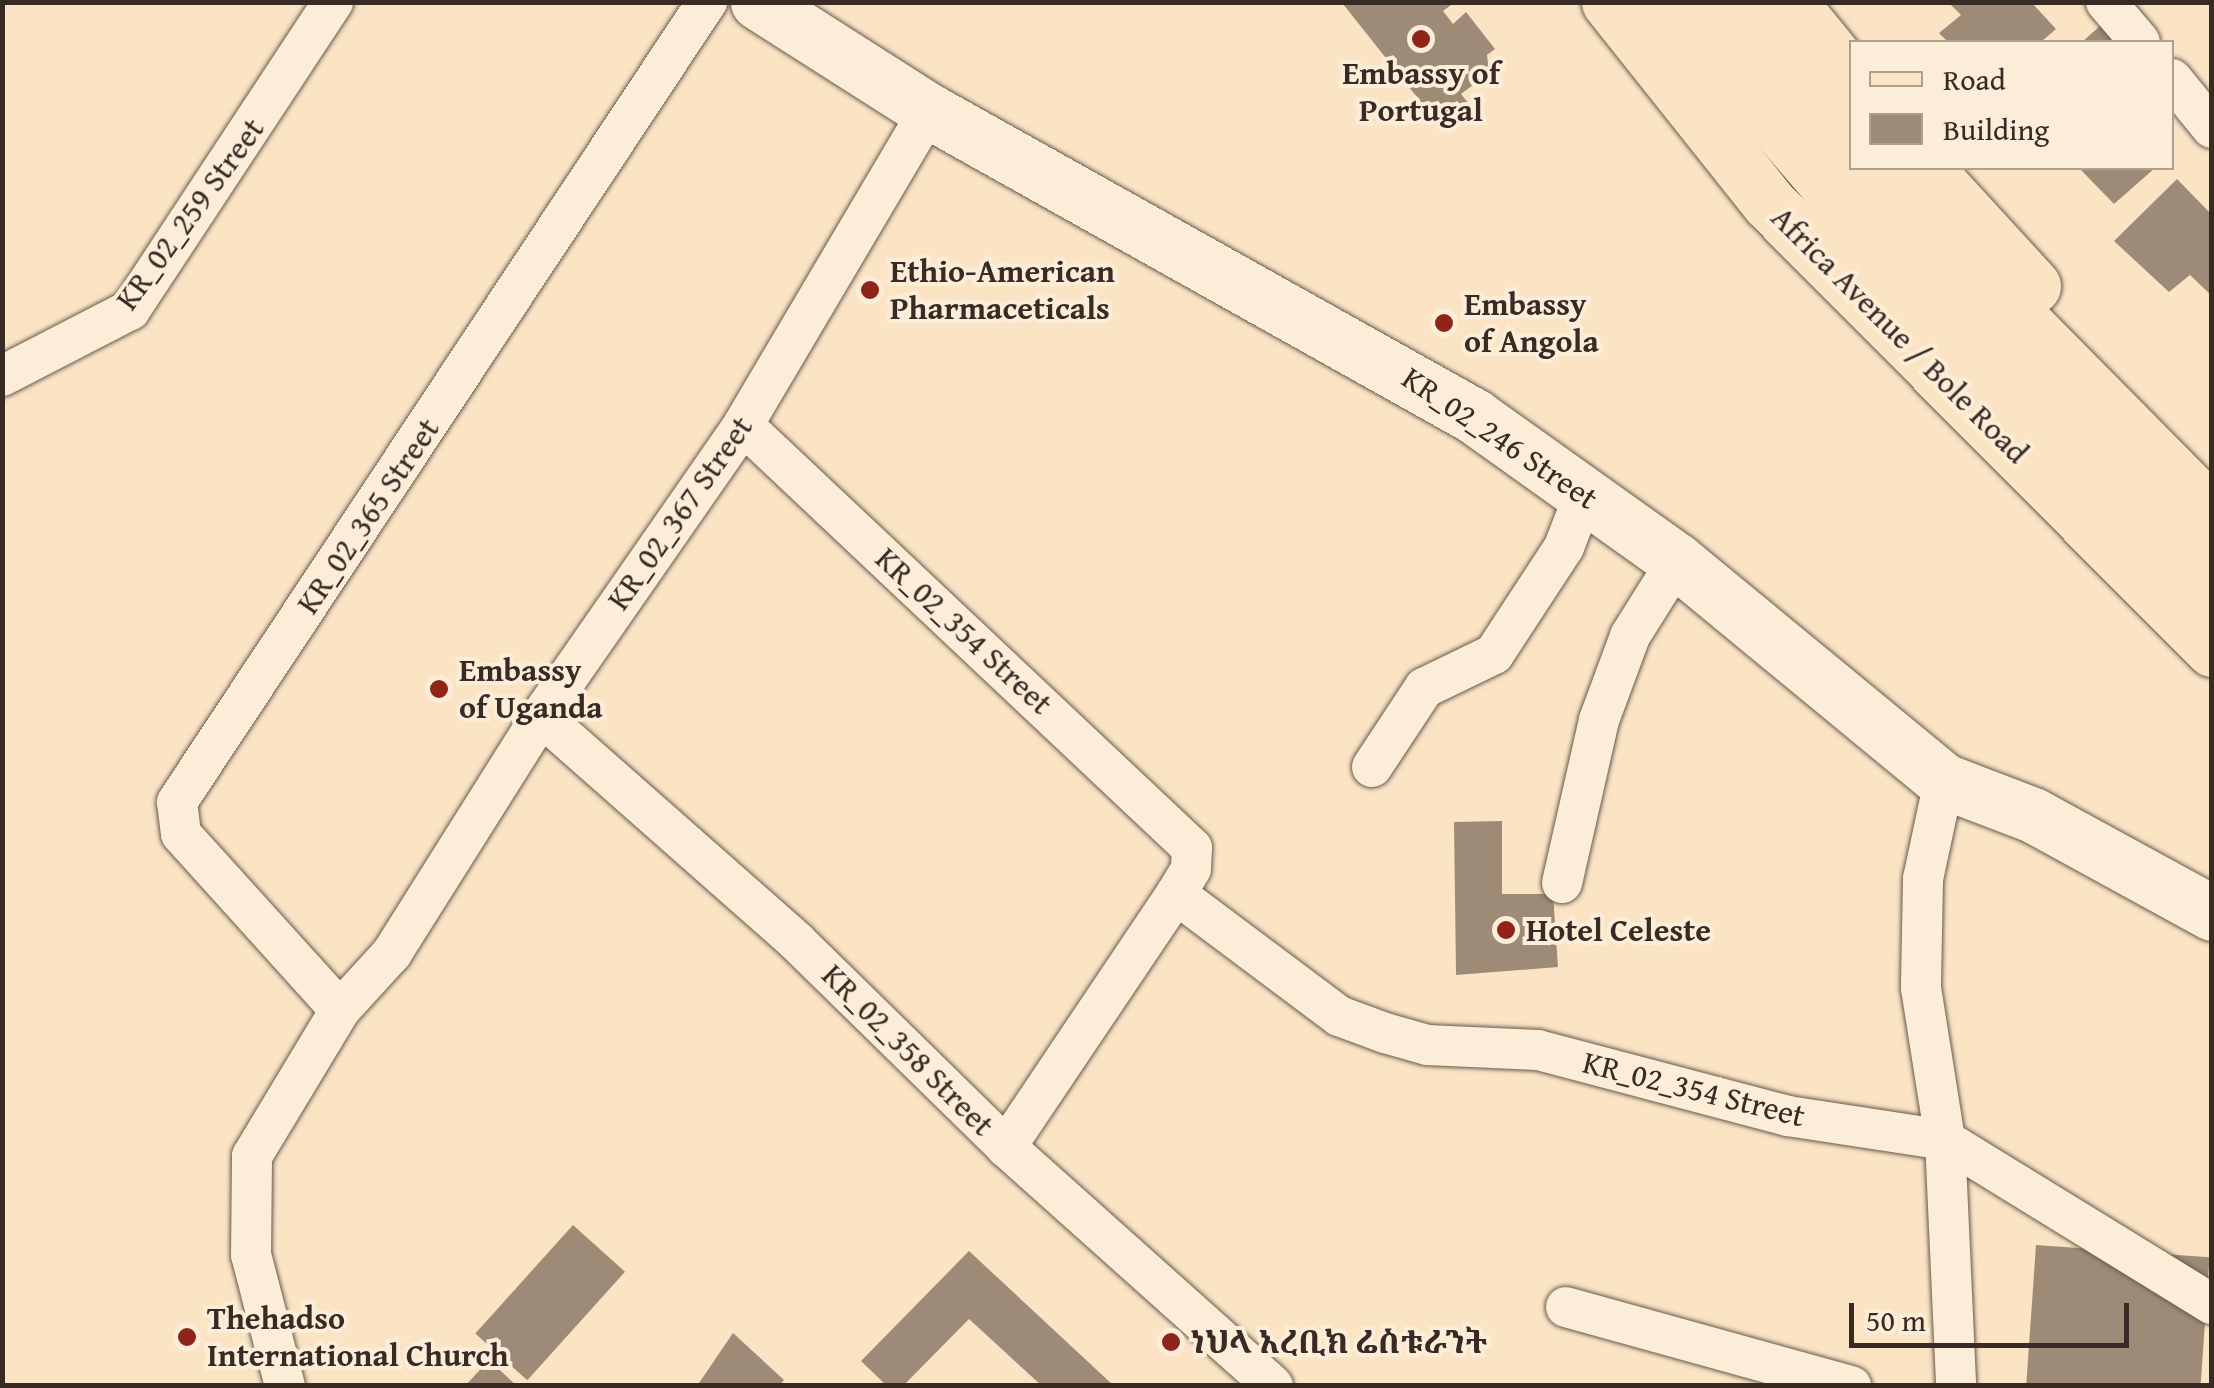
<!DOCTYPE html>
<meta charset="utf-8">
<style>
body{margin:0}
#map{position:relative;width:2214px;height:1388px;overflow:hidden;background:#fae4c4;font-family:"Gentium Book Plus","Noto Serif Ethiopic",serif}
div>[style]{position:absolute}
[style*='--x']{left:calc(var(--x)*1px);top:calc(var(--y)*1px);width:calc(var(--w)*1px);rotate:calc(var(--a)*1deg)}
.building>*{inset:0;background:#9d8b78;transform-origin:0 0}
.roads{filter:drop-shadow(0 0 2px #68594d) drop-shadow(0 0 2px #68594d)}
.street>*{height:40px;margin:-20px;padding:0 20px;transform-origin:20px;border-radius:20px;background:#fcedd9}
.secondary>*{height:55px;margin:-27.5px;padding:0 27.5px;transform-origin:27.5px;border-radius:27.5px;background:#fcedd9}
.primary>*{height:55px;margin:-27.5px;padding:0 27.5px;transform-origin:27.5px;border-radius:27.5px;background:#fae4c4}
.dots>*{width:28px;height:28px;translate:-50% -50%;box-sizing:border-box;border:5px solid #fcedd9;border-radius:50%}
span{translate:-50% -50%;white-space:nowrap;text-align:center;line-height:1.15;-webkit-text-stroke:8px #fcedd9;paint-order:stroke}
.poi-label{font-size:32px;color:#382b25;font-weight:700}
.left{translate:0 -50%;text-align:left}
.street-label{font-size:32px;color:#382b25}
.frame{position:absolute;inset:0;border:5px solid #382b25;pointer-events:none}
.legend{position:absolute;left:1849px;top:40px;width:325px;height:130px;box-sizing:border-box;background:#fcedd9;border:2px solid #ae9f91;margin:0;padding:12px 18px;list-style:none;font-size:30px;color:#382b25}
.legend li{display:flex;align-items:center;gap:20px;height:50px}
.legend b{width:50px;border:2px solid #ae9f91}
.scale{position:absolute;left:1849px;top:1303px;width:280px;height:45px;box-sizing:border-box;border:5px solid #382b25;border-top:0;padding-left:12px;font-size:30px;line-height:35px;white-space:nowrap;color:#382b25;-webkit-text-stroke:8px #fcedd9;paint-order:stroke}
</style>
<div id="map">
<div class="building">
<i style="clip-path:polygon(1455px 2px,1443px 11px,1453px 24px,1466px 12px,1495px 49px,1487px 55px,1489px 73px,1461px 94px,1469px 104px,1448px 119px,1441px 109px,1432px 116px,1343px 4px)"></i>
<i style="clip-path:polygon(1948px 2px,2031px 2px,2056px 29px,2041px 42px,1948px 42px,1939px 33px,1961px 15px)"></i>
<i style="clip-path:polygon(2100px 26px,2117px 42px,2082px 42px)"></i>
<i style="clip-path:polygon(2079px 168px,2155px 168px,2114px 204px)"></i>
<i style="clip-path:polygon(2177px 179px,2212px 215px,2212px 296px,2190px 275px,2169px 292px,2114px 241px)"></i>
<i style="clip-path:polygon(1502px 821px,1502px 894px,1553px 894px,1558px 967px,1456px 975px,1454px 822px)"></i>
<i style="left:573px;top:1225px;width:70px;height:146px;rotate:42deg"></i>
<i style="left:2036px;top:1245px;width:174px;height:141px;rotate:4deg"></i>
<i style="clip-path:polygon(969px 1251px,1114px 1386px,1042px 1386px,969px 1319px,903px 1386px,887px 1386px,861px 1361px)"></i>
<i style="clip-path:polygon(733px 1333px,784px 1380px,779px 1386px,697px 1386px)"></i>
<i style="clip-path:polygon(489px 1360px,517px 1386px,465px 1386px)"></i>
</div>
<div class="roads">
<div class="street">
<i style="--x:2106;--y:2;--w:52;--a:49.6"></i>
<i style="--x:2172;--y:79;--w:63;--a:50.8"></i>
<i style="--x:2;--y:376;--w:144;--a:-27.3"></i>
<i style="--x:130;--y:310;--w:369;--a:-56.6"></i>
<i style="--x:743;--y:425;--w:617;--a:43.29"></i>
<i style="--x:1192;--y:848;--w:21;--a:93"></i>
<i style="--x:1191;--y:869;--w:29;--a:121"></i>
<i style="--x:1176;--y:894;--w:305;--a:123.9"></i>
<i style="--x:541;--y:716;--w:341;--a:41.4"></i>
<i style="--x:797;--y:942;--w:293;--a:44.4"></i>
<i style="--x:1006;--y:1147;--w:358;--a:41.8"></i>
<i style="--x:1372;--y:767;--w:95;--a:-56.6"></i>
<i style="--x:1424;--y:688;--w:78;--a:-25.9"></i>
<i style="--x:1494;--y:654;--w:128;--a:-56.8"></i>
<i style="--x:1564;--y:547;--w:56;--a:-69"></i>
<i style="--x:1944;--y:781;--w:100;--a:102.1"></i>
<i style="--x:1923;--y:879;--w:109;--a:91.1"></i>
<i style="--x:1921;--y:988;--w:154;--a:81"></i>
<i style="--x:1945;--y:1140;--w:246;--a:87.4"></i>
<i style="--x:1562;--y:883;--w:167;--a:-77.2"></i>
<i style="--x:1599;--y:720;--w:90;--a:-69.7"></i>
<i style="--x:1630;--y:636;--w:89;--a:-57.9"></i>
<i style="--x:1176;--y:894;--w:204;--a:36.8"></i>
<i style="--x:1339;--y:1016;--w:49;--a:20.3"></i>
<i style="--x:1385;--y:1033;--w:44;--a:15.9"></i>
<i style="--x:1427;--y:1045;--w:111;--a:2.6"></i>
<i style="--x:1538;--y:1050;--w:259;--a:14.8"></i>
<i style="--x:1788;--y:1116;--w:159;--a:8.7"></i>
<i style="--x:1945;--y:1140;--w:313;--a:31.6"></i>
<i style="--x:340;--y:1010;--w:237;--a:-132.1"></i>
<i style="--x:181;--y:834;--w:32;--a:-97"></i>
<i style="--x:177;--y:802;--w:960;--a:-56.48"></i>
<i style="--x:1566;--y:1307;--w:296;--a:15.5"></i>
<i style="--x:285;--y:1386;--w:135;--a:-104.5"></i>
<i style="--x:251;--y:1255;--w:99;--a:-89.4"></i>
<i style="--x:252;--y:1156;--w:170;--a:-58.9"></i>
<i style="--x:340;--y:1010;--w:77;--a:-47.6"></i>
<i style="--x:392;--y:953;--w:280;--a:-57.8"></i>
<i style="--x:541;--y:716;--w:354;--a:-55.2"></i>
<i style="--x:743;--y:425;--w:365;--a:-59.4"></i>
</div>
<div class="secondary">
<i style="--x:758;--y:2;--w:203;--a:32.5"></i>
<i style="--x:929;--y:111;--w:625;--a:29.23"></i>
<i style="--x:1474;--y:416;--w:249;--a:35.5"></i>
<i style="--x:1677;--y:561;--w:346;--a:39.5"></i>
<i style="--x:1944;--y:781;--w:95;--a:20.9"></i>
<i style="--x:2033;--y:815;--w:204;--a:28.7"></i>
</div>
<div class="primary">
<i style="--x:1609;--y:2;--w:257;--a:51.5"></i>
<i style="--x:1769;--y:203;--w:629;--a:45.19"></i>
<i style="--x:1671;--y:2;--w:304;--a:49.4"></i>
<i style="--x:1869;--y:233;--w:489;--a:45.4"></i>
<i style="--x:1734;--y:2;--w:187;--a:50.9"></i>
<i style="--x:1789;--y:2;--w:99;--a:50.7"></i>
<i style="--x:1871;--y:168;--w:485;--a:45.3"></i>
<i style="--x:1925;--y:168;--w:160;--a:47.5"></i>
</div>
</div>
<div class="dots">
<i style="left:1421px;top:39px;background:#8f2418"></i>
<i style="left:870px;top:290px;background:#8f2418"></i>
<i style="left:1444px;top:323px;background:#8f2418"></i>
<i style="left:439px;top:689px;background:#8f2418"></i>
<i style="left:1506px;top:930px;background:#8f2418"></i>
<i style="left:187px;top:1337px;background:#8f2418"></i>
<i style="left:1171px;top:1342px;background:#8f2418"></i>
</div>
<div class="poi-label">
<span style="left:1421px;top:92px">Embassy of<br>Portugal</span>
<span class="left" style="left:890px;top:290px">Ethio-American<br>Pharmaceticals</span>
<span class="left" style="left:1464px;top:323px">Embassy<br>of Angola</span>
<span class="left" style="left:459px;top:689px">Embassy<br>of Uganda</span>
<span class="left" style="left:1526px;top:930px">Hotel Celeste</span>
<span class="left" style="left:207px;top:1337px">Thehadso<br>International Church</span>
<span class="left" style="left:1191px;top:1342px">ነህላ አረቢክ ሬስቱራንት</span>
</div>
<div class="street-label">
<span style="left:190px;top:214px;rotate:-54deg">KR_02_259 Street</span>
<span style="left:1900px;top:335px;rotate:45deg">Africa Avenue / Bole Road</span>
<span style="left:1500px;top:438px;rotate:34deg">KR_02_246 Street</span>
<span style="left:680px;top:513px;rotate:-55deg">KR_02_367 Street</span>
<span style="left:368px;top:516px;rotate:-56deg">KR_02_365 Street</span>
<span style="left:964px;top:631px;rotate:43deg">KR_02_354 Street</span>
<span style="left:908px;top:1050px;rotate:45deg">KR_02_358 Street</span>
<span style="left:1694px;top:1089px;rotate:14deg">KR_02_354 Street</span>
</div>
<div class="frame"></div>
<ul class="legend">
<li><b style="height:12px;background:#fae4c4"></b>Road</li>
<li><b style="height:28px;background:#9d8b78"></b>Building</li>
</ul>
<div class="scale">50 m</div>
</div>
